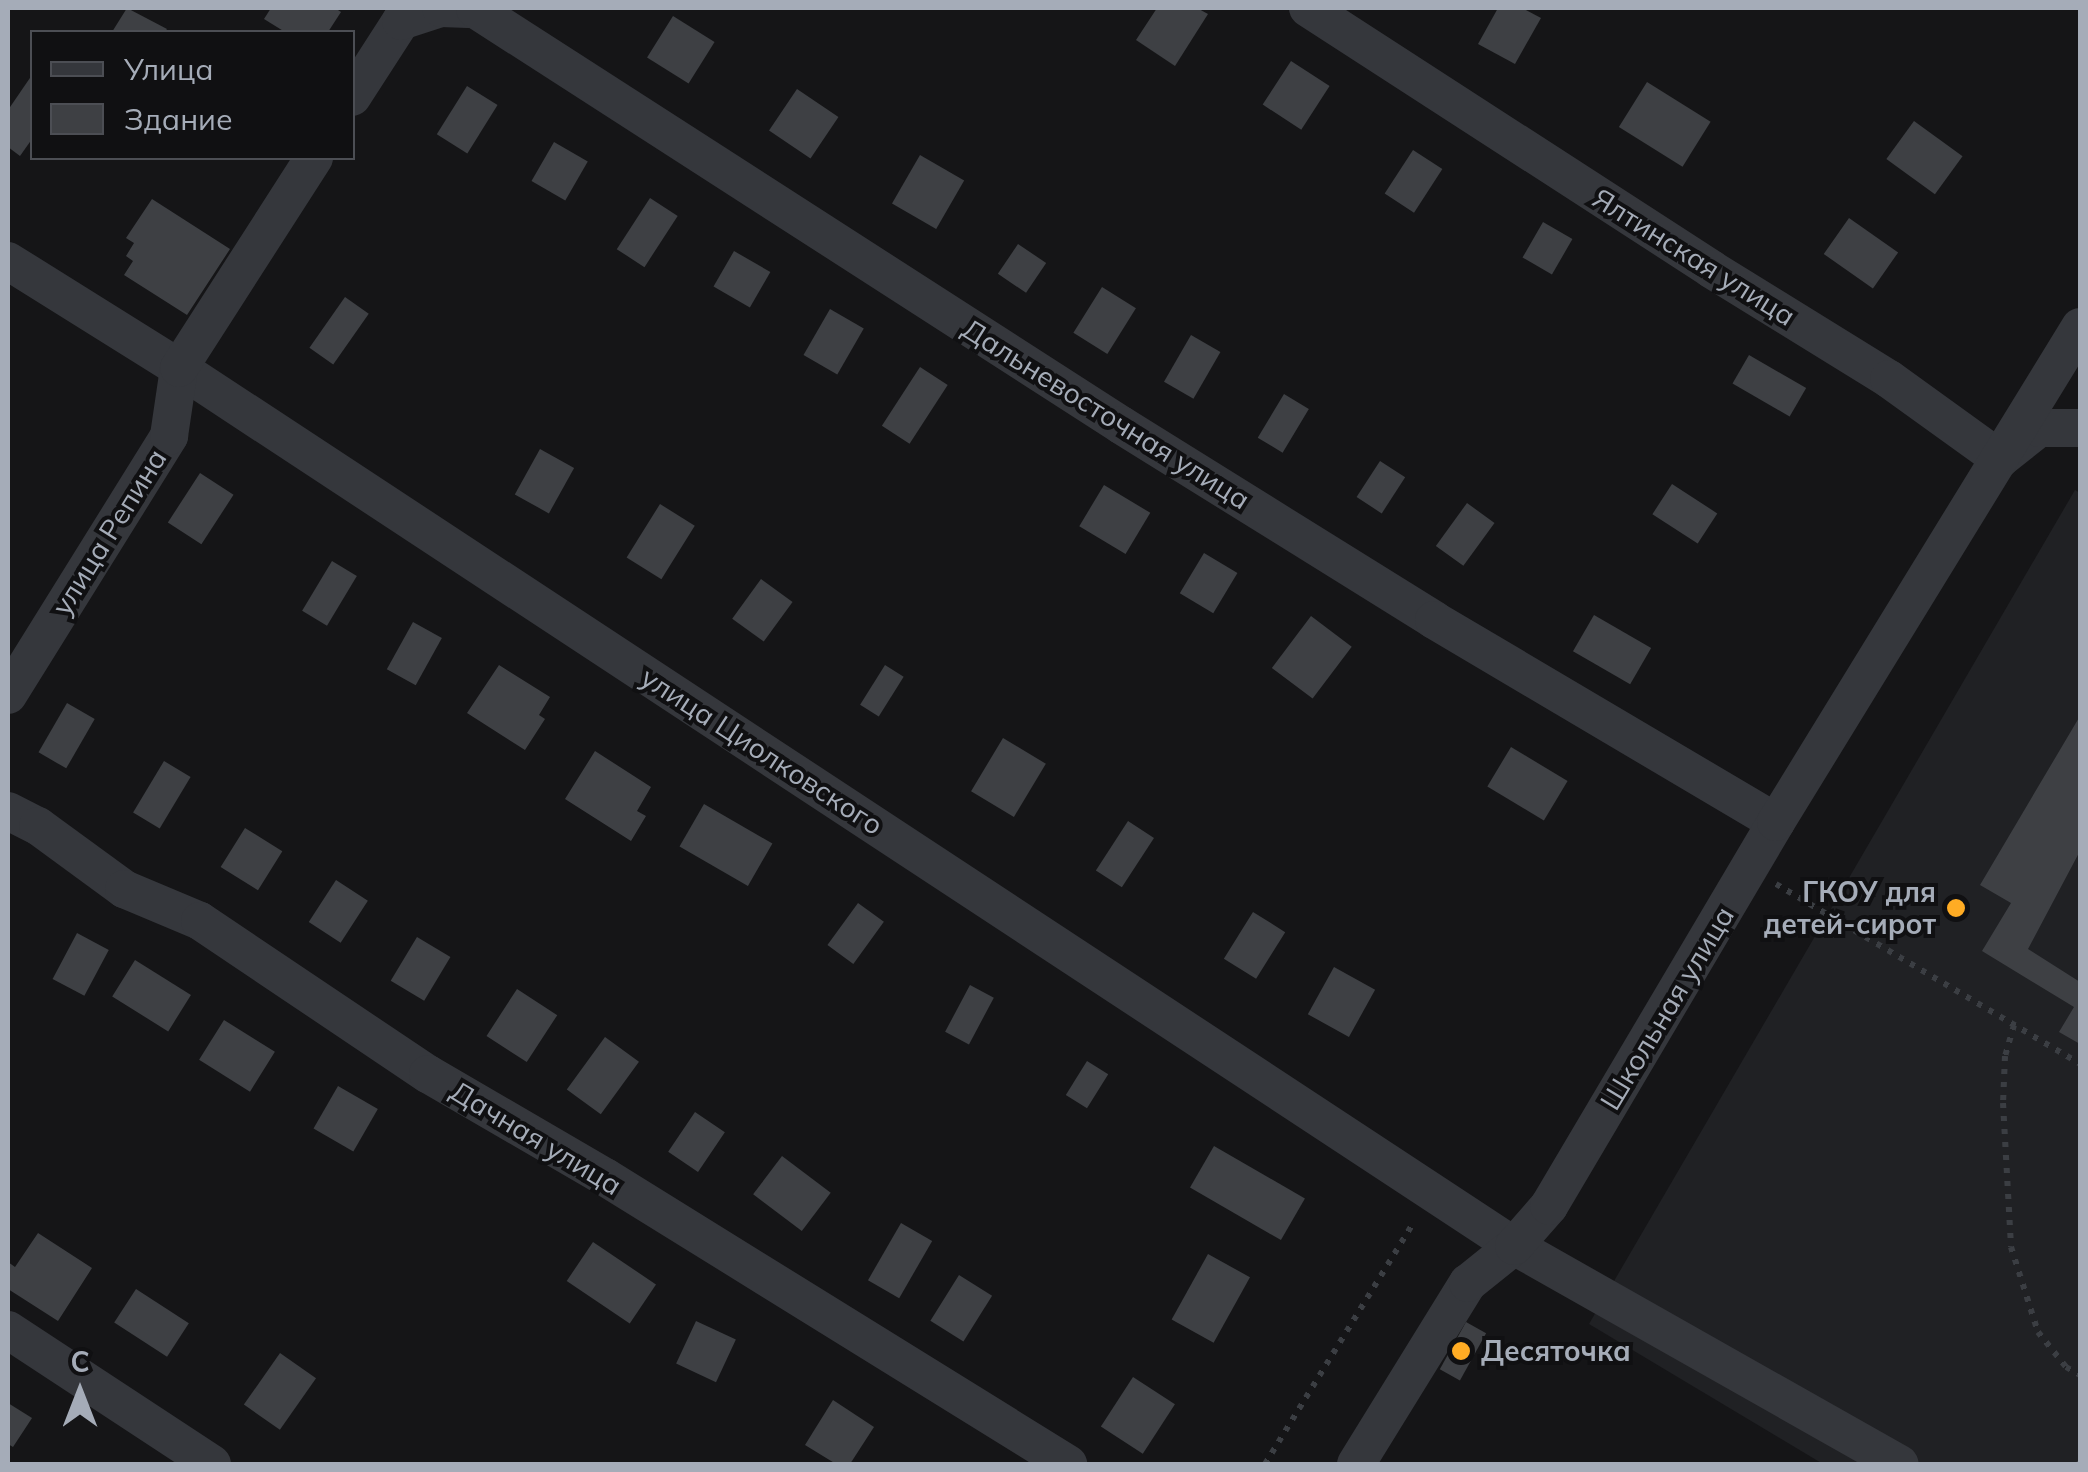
<!DOCTYPE html>
<meta charset="utf-8">
<style>
body{margin:0}
#map{position:relative;width:2088px;height:1472px;overflow:hidden;background:#151517;font-family:Mulish,sans-serif}
div>[style]{position:absolute}
[style*='--x']{left:calc(var(--x)*1px);top:calc(var(--y)*1px);width:calc(var(--w)*1px);rotate:calc(var(--a)*1deg)}
.built>*{inset:0;background:#202124}
.building>*{inset:0;background:#3e4044;transform-origin:0 0}
.path>*{height:6px;margin-top:-3px;transform-origin:0;background:repeating-linear-gradient(90deg,#3b3e43 0 5px,transparent 0 13px)}
.minor>*{height:38px;margin:-19px;padding:0 19px;transform-origin:19px;border-radius:19px;background:#35373c}
.dots>*{width:28px;height:28px;translate:-50% -50%;box-sizing:border-box;border:5px solid #101012;border-radius:50%}
span{translate:-50% -50%;white-space:nowrap;text-align:center;line-height:1.15;-webkit-text-stroke:8px #101012;paint-order:stroke}
.street-label{font-size:28px;color:#a5acb8}
.poi-label{font-size:28px;color:#a5acb8;font-weight:700}
.right{translate:-100% -50%;text-align:right}
.left{translate:0 -50%;text-align:left}
.frame{position:absolute;inset:0;border:10px solid #a5acb8;pointer-events:none}
.legend{position:absolute;left:30px;top:30px;width:325px;height:130px;box-sizing:border-box;background:#101012;border:2px solid #4c4e54;margin:0;padding:12px 18px;list-style:none;font-size:30px;color:#a5acb8}
.legend li{display:flex;align-items:center;gap:20px;height:50px}
.legend b{width:50px;border:2px solid #4c4e54}
.north{position:absolute;left:30px;top:1342px;width:100px;height:100px;-webkit-text-stroke:8px #101012;paint-order:stroke;rotate:0deg;font-size:28px;font-weight:700;line-height:40px;text-align:center;color:#a5acb8}
.north::after{content:'';display:block;margin:auto;width:35px;height:45px;background:#a5acb8;clip-path:polygon(50% 0,100% 100%,50% 72%,0 100%)}
</style>
<div id="map">
<div class="built">
<i style="clip-path:polygon(2075px 490px,2080px 493px,2080px 1464px,1823px 1464px,1589px 1324px)"></i>
</div>
<div class="building">
<i style="clip-path:polygon(127px 8px,167px 29px,165px 32px,112px 32px)"></i>
<i style="clip-path:polygon(271px 8px,335px 8px,341px 12px,328px 32px,285px 32px,264px 19px)"></i>
<i style="clip-path:polygon(1157px 8px,1197px 8px,1208px 14px,1175px 66px,1136px 40px)"></i>
<i style="clip-path:polygon(1498px 8px,1522px 8px,1541px 18px,1515px 64px,1478px 44px)"></i>
<i style="left:673px;top:16px;width:49px;height:49px;rotate:32deg"></i>
<i style="left:1291px;top:61px;width:46px;height:52px;rotate:33deg"></i>
<i style="clip-path:polygon(32px 75px,32px 139px,20px 156px,8px 147px,8px 110px)"></i>
<i style="left:1647px;top:82px;width:75px;height:53px;rotate:32deg"></i>
<i style="left:467px;top:86px;width:36px;height:57px;rotate:32deg"></i>
<i style="left:797px;top:89px;width:50px;height:50px;rotate:34deg"></i>
<i style="left:1914px;top:121px;width:60px;height:47px;rotate:36deg"></i>
<i style="left:554px;top:142px;width:39px;height:45px;rotate:30deg"></i>
<i style="left:1413px;top:150px;width:35px;height:52px;rotate:33deg"></i>
<i style="left:920px;top:155px;width:51px;height:56px;rotate:30deg"></i>
<i style="left:650px;top:198px;width:33px;height:61px;rotate:33deg"></i>
<i style="clip-path:polygon(152px 199px,230px 249px,187px 315px,124px 275px,133px 261px,126px 256px,134px 243px,126px 238px)"></i>
<i style="left:1849px;top:218px;width:60px;height:44px;rotate:35deg"></i>
<i style="left:1543px;top:222px;width:34px;height:41px;rotate:30deg"></i>
<i style="left:1018px;top:244px;width:34px;height:36px;rotate:34deg"></i>
<i style="left:734px;top:251px;width:42px;height:41px;rotate:30deg"></i>
<i style="left:1102px;top:287px;width:40px;height:54px;rotate:32deg"></i>
<i style="left:345px;top:297px;width:29px;height:62px;rotate:35deg"></i>
<i style="left:830px;top:309px;width:39px;height:53px;rotate:30deg"></i>
<i style="left:1191px;top:335px;width:34px;height:54px;rotate:30deg"></i>
<i style="left:1749px;top:355px;width:66px;height:33px;rotate:30deg"></i>
<i style="left:920px;top:367px;width:33px;height:70px;rotate:33deg"></i>
<i style="left:1284px;top:394px;width:29px;height:51px;rotate:31deg"></i>
<i style="left:540px;top:449px;width:39px;height:52px;rotate:29deg"></i>
<i style="left:1380px;top:461px;width:30px;height:43px;rotate:33deg"></i>
<i style="left:200px;top:473px;width:40px;height:59px;rotate:33deg"></i>
<i style="left:1672px;top:484px;width:54px;height:36px;rotate:33deg"></i>
<i style="left:1104px;top:485px;width:54px;height:48px;rotate:31deg"></i>
<i style="left:1467px;top:503px;width:34px;height:53px;rotate:36deg"></i>
<i style="left:660px;top:504px;width:41px;height:63px;rotate:32deg"></i>
<i style="left:1204px;top:553px;width:39px;height:47px;rotate:31deg"></i>
<i style="left:332px;top:561px;width:29px;height:58px;rotate:31deg"></i>
<i style="left:761px;top:579px;width:39px;height:49px;rotate:36deg"></i>
<i style="left:1594px;top:615px;width:66px;height:42px;rotate:30deg"></i>
<i style="left:1311px;top:616px;width:51px;height:65px;rotate:37deg"></i>
<i style="left:413px;top:622px;width:33px;height:54px;rotate:29deg"></i>
<i style="clip-path:polygon(499px 665px,550px 697px,539px 715px,545px 719px,525px 750px,467px 713px)"></i>
<i style="left:885px;top:665px;width:22px;height:47px;rotate:32deg"></i>
<i style="left:67px;top:703px;width:32px;height:57px;rotate:30deg"></i>
<i style="clip-path:polygon(2080px 716px,2080px 851px,2028px 949px,2080px 982px,2080px 1044px,2059px 1032px,2074px 1007px,1982px 951px,2011px 903px,1980px 885px)"></i>
<i style="left:1003px;top:738px;width:50px;height:62px;rotate:31deg"></i>
<i style="left:1511px;top:747px;width:66px;height:46px;rotate:31deg"></i>
<i style="clip-path:polygon(595px 751px,651px 787px,637px 811px,646px 816px,631px 841px,565px 799px)"></i>
<i style="left:164px;top:761px;width:31px;height:60px;rotate:31deg"></i>
<i style="left:704px;top:804px;width:79px;height:49px;rotate:30deg"></i>
<i style="left:1128px;top:821px;width:31px;height:59px;rotate:33deg"></i>
<i style="left:245px;top:828px;width:44px;height:46px;rotate:32deg"></i>
<i style="left:336px;top:880px;width:38px;height:50px;rotate:33deg"></i>
<i style="left:858px;top:903px;width:32px;height:52px;rotate:36deg"></i>
<i style="left:1253px;top:912px;width:38px;height:55px;rotate:32deg"></i>
<i style="left:77px;top:933px;width:36px;height:52px;rotate:28deg"></i>
<i style="left:417px;top:937px;width:39px;height:51px;rotate:31deg"></i>
<i style="left:135px;top:960px;width:66px;height:43px;rotate:32deg"></i>
<i style="left:1334px;top:967px;width:47px;height:54px;rotate:29deg"></i>
<i style="left:970px;top:985px;width:27px;height:53px;rotate:28deg"></i>
<i style="left:517px;top:989px;width:48px;height:56px;rotate:33deg"></i>
<i style="left:224px;top:1020px;width:60px;height:47px;rotate:32deg"></i>
<i style="left:605px;top:1037px;width:42px;height:65px;rotate:36deg"></i>
<i style="left:1087px;top:1061px;width:25px;height:40px;rotate:32deg"></i>
<i style="left:338px;top:1086px;width:46px;height:49px;rotate:30deg"></i>
<i style="left:695px;top:1112px;width:36px;height:48px;rotate:34deg"></i>
<i style="left:1214px;top:1146px;width:105px;height:48px;rotate:30deg"></i>
<i style="left:782px;top:1156px;width:61px;height:48px;rotate:37deg"></i>
<i style="left:901px;top:1223px;width:36px;height:66px;rotate:30deg"></i>
<i style="clip-path:polygon(38px 1233px,92px 1268px,58px 1321px,8px 1289px,8px 1262px,15px 1267px)"></i>
<i style="left:593px;top:1242px;width:76px;height:47px;rotate:34deg"></i>
<i style="left:1208px;top:1254px;width:48px;height:75px;rotate:29deg"></i>
<i style="left:959px;top:1275px;width:39px;height:54px;rotate:32deg"></i>
<i style="left:136px;top:1289px;width:63px;height:40px;rotate:33deg"></i>
<i style="left:696px;top:1321px;width:44px;height:47px;rotate:25deg"></i>
<i style="left:1466px;top:1322px;width:23px;height:54px;rotate:29deg"></i>
<i style="left:280px;top:1353px;width:44px;height:63px;rotate:35deg"></i>
<i style="left:1133px;top:1377px;width:50px;height:59px;rotate:33deg"></i>
<i style="clip-path:polygon(833px 1400px,874px 1427px,850px 1464px,836px 1464px,805px 1445px)"></i>
<i style="clip-path:polygon(8px 1403px,32px 1418px,13px 1447px,8px 1444px)"></i>
</div>
<div class="path">
<i style="--x:1776;--y:884;--w:353;--a:30.6"></i>
<i style="--x:2014;--y:1025;--w:32;--a:106"></i>
<i style="--x:2005;--y:1056;--w:47;--a:92.4"></i>
<i style="--x:2003;--y:1103;--w:144;--a:86.8"></i>
<i style="--x:2011;--y:1247;--w:89;--a:72.4"></i>
<i style="--x:2038;--y:1332;--w:45;--a:51.3"></i>
<i style="--x:2066;--y:1367;--w:16;--a:30"></i>
<i style="--x:1265;--y:1464;--w:283;--a:-58.4"></i>
<i style="--x:2079;--y:1464;--w:2;--a:-63"></i>
</div>
<div class="minor">
<i style="--x:1308;--y:8;--w:480;--a:32.9"></i>
<i style="--x:1711;--y:269;--w:209;--a:31.7"></i>
<i style="--x:1889;--y:379;--w:137;--a:35.8"></i>
<i style="--x:2000;--y:459;--w:50;--a:-38.5"></i>
<i style="--x:2039;--y:428;--w:41;--a:0"></i>
<i style="--x:352;--y:97;--w:90;--a:-57.2"></i>
<i style="--x:401;--y:21;--w:42;--a:-18"></i>
<i style="--x:441;--y:8;--w:34;--a:2"></i>
<i style="--x:475;--y:9;--w:768;--a:32.78"></i>
<i style="--x:1121;--y:425;--w:369;--a:31.9"></i>
<i style="--x:1434;--y:620;--w:397;--a:30.6"></i>
<i style="--x:8;--y:261;--w:202;--a:32"></i>
<i style="--x:179;--y:368;--w:1598;--a:33.33"></i>
<i style="--x:1514;--y:1246;--w:443;--a:29.5"></i>
<i style="--x:8;--y:695;--w:305;--a:-58.1"></i>
<i style="--x:169;--y:436;--w:69;--a:-81.6"></i>
<i style="--x:179;--y:368;--w:250;--a:-57.3"></i>
<i style="--x:8;--y:811;--w:34;--a:27"></i>
<i style="--x:38;--y:826;--w:107;--a:36.2"></i>
<i style="--x:124;--y:889;--w:82;--a:22.8"></i>
<i style="--x:200;--y:921;--w:275;--a:33.9"></i>
<i style="--x:428;--y:1074;--w:205;--a:30.2"></i>
<i style="--x:605;--y:1177;--w:545;--a:31.79"></i>
<i style="--x:8;--y:1330;--w:244;--a:33.3"></i>
<i style="--x:1356;--y:1464;--w:213;--a:-58.3"></i>
<i style="--x:1468;--y:1283;--w:59;--a:-38.8"></i>
<i style="--x:1514;--y:1246;--w:53;--a:-48.8"></i>
<i style="--x:1549;--y:1206;--w:446;--a:-59.4"></i>
<i style="--x:1776;--y:822;--w:581;--a:-58.44"></i>
</div>
<div class="dots">
<i style="left:1956px;top:908px;background:#ffac24"></i>
<i style="left:1461px;top:1351px;background:#ffac24"></i>
</div>
<div class="street-label">
<span style="left:1694px;top:257px;rotate:32deg">Ялтинская улица</span>
<span style="left:1106px;top:414px;rotate:32deg">Дальневосточная улица</span>
<span style="left:109px;top:532px;rotate:-58deg">улица Репина</span>
<span style="left:762px;top:751px;rotate:33deg">улица Циолковского</span>
<span style="left:1667px;top:1008px;rotate:-59deg">Школьная улица</span>
<span style="left:536px;top:1138px;rotate:31deg">Дачная улица</span>
</div>
<div class="poi-label">
<span class="right" style="left:1936px;top:908px">ГКОУ для<br>детей-сирот</span>
<span class="left" style="left:1481px;top:1351px">Десяточка</span>
</div>
<div class="frame"></div>
<ul class="legend">
<li><b style="height:12px;background:#35373c"></b>Улица</li>
<li><b style="height:28px;background:#3e4044"></b>Здание</li>
</ul>
<div class="north">С</div>
</div>
